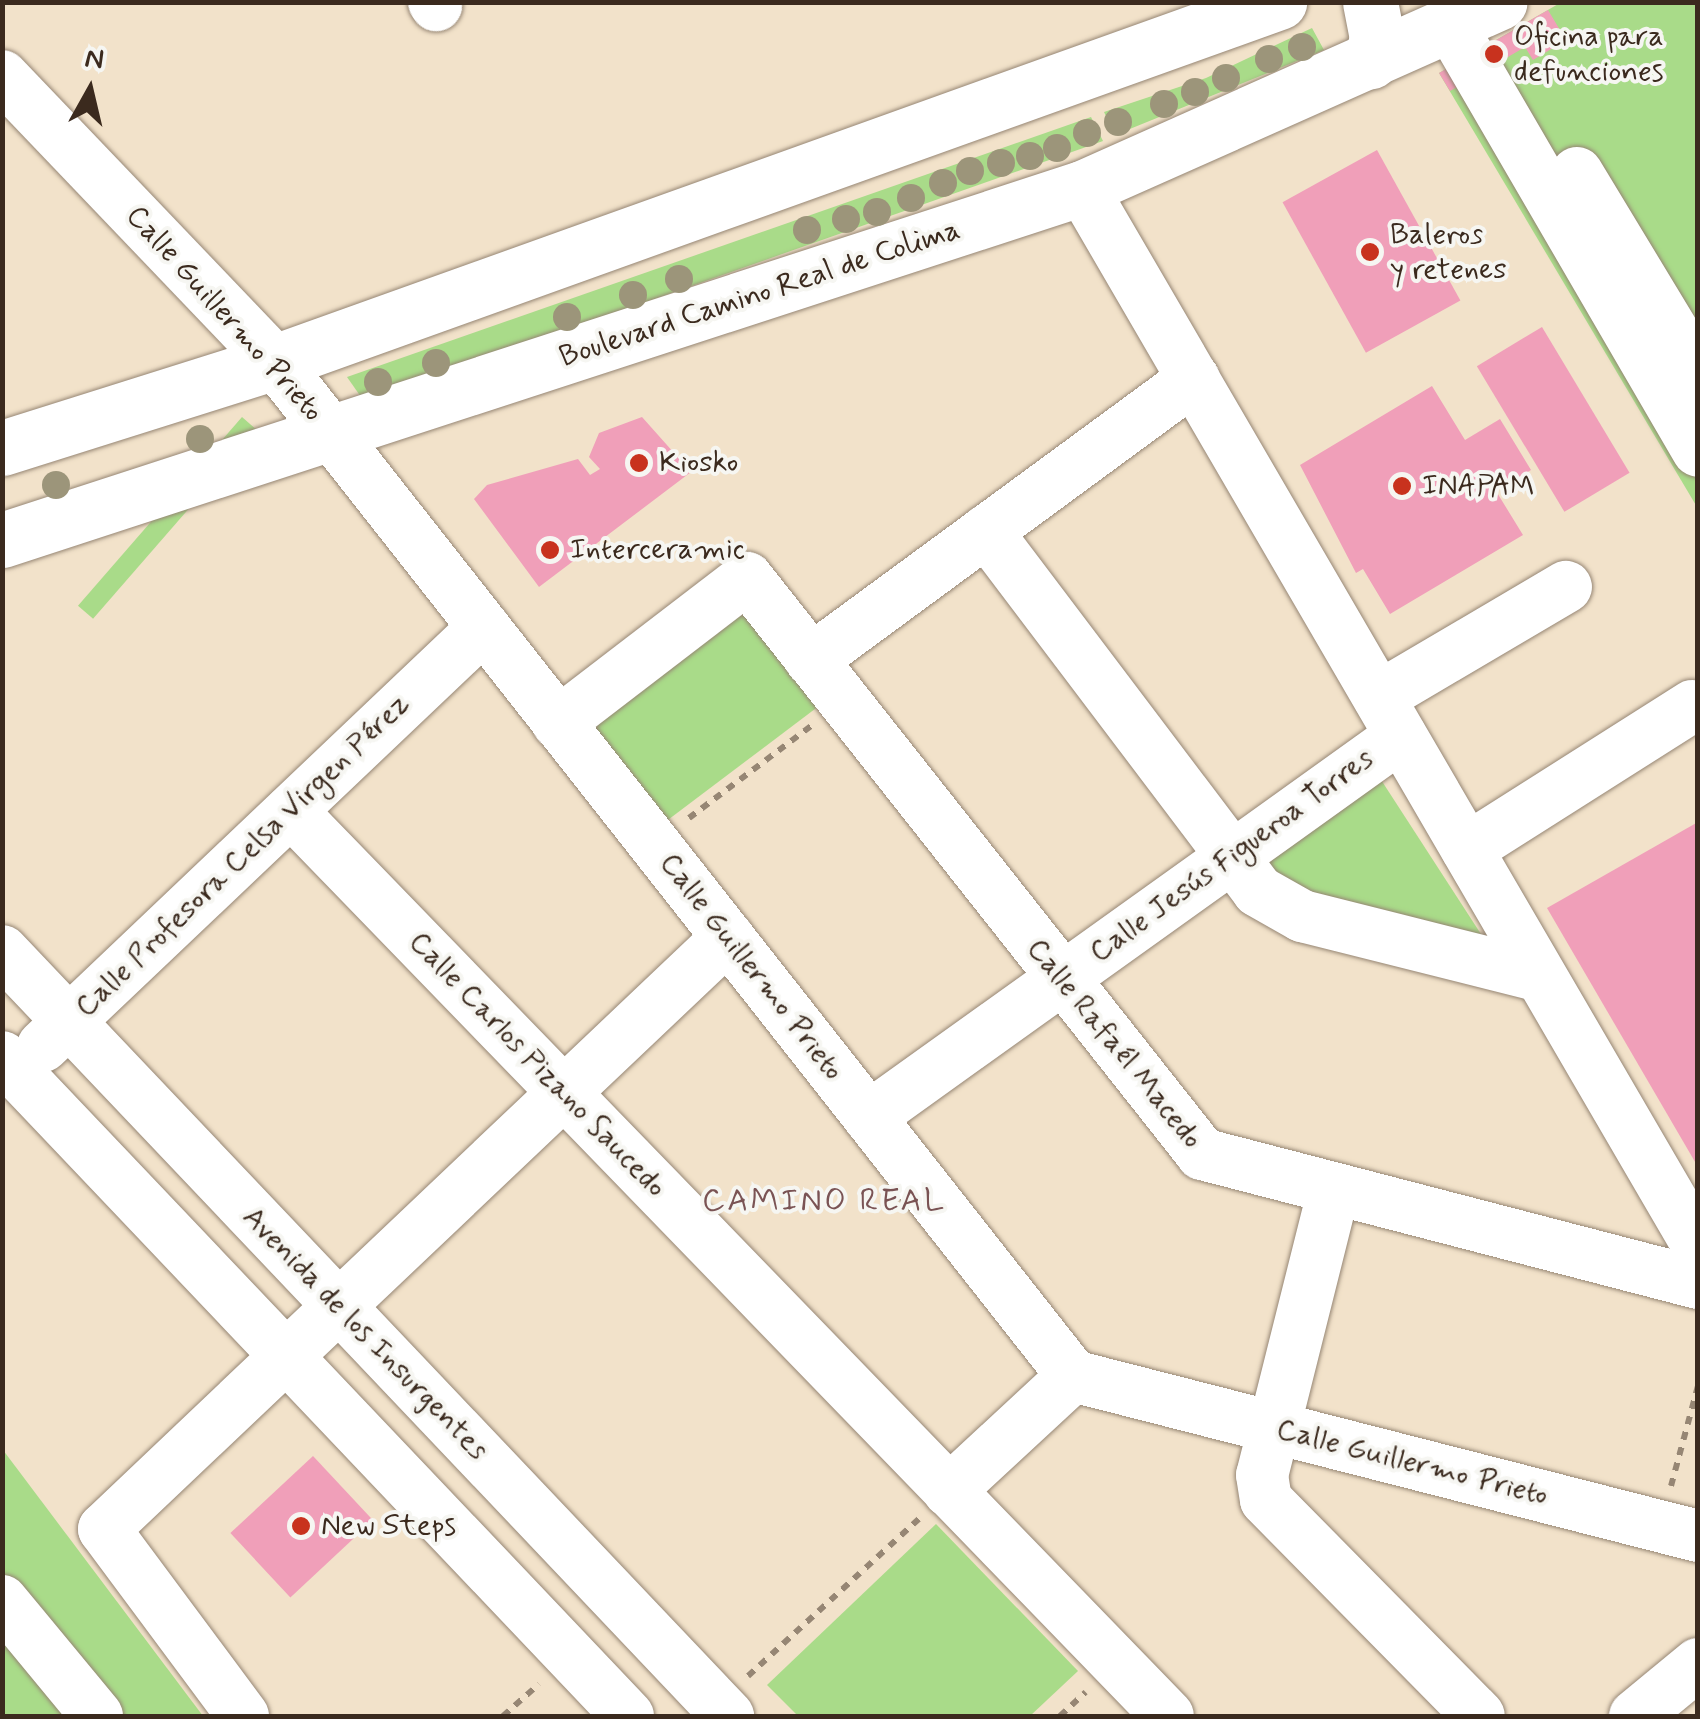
<!DOCTYPE html>
<meta charset="utf-8">
<style>
body{margin:0}
#map{position:relative;width:1700px;height:1719px;overflow:hidden;background:#f2e2ca;font-family:Mynerve,sans-serif}
div>[style]{position:absolute}
[style*='--x']{left:calc(var(--x)*1px);top:calc(var(--y)*1px);width:calc(var(--w)*1px);rotate:calc(var(--a)*1deg)}
.green>*{inset:0;background:#a9db89;transform-origin:0 0}
.building>*{inset:0;background:#f09fb9;transform-origin:0 0}
.path>*{height:6px;margin-top:-3px;transform-origin:0;background:repeating-linear-gradient(90deg,#968674 0 8px,transparent 0 16px)}
.roads{filter:drop-shadow(0 0 2px #968674) drop-shadow(0 0 2px #968674)}
.minor>*{height:52px;margin:-26px;padding:0 26px;transform-origin:26px;border-radius:26px;background:#fff}
.major>*{height:55px;margin:-27.5px;padding:0 27.5px;transform-origin:27.5px;border-radius:27.5px;background:#fff}
.trees>*{width:28px;height:28px;margin:-14px;border-radius:50%;background:#9c957a}
.dots>*{width:28px;height:28px;translate:-50% -50%;box-sizing:border-box;border:5px solid #f6f6f2;border-radius:50%}
span{translate:-50% -50%;white-space:nowrap;text-align:center;line-height:1.15;-webkit-text-stroke:8px #f6f6f2;paint-order:stroke}
.poi-label{font-size:30px;color:#3b2a1e}
.left{translate:0 -50%;text-align:left}
.street-label{font-size:30px;color:#3b2a1e}
.neighbourhood-label{font-size:32px;color:#7a5354;letter-spacing:2.5px}
.frame{position:absolute;inset:0;border:5px solid #3b2a1e;pointer-events:none}
.north{position:absolute;left:40px;top:40px;width:100px;height:100px;-webkit-text-stroke:8px #f6f6f2;paint-order:stroke;rotate:8deg;font-size:28px;font-weight:700;line-height:40px;text-align:center;color:#3b2a1e}
.north::after{content:'';display:block;margin:auto;width:35px;height:45px;background:#3b2a1e;clip-path:polygon(50% 0,100% 100%,50% 72%,0 100%)}
</style>
<div id="map">
<div class="green">
<i style="clip-path:polygon(1560px 3px,1697px 3px,1697px 507px,1439px 73px)"></i>
<i style="clip-path:polygon(1312px 28px,1324px 50px,1115px 135px,1104px 112px,1206px 78px)"></i>
<i style="clip-path:polygon(1091px 117px,1103px 141px,646px 302px,361px 397px,347px 377px)"></i>
<i style="left:242px;top:417px;width:20px;height:250px;rotate:41deg"></i>
<i style="left:741px;top:602px;width:130px;height:195px;rotate:53deg"></i>
<i style="clip-path:polygon(1374px 769px,1490px 948px,1304px 903px,1250px 856px)"></i>
<i style="clip-path:polygon(3px 1450px,203px 1716px,3px 1716px)"></i>
<i style="clip-path:polygon(936px 1524px,1078px 1671px,1030px 1716px,798px 1716px,767px 1685px)"></i>
</div>
<div class="building">
<i style="clip-path:polygon(1548px 10px,1566px 40px,1533px 60px,1525px 47px,1450px 91px,1439px 73px)"></i>
<i style="left:1377px;top:150px;width:172px;height:108px;rotate:61deg"></i>
<i style="left:1542px;top:327px;width:170px;height:76px;rotate:59deg"></i>
<i style="clip-path:polygon(1432px 386px,1465px 440px,1500px 419px,1531px 470px,1496px 491px,1523px 535px,1390px 614px,1363px 569px,1356px 573px,1300px 465px)"></i>
<i style="clip-path:polygon(642px 417px,691px 472px,539px 587px,474px 499px,487px 485px,578px 459px,590px 475px,600px 469px,589px 457px,599px 433px)"></i>
<i style="clip-path:polygon(1698px 822px,1698px 1167px,1547px 908px)"></i>
<i style="left:313px;top:1456px;width:88px;height:113px;rotate:47deg"></i>
</div>
<div class="path">
<i style="--x:689;--y:818;--w:153;--a:-37"></i>
<i style="--x:1671;--y:1486;--w:104;--a:-74.9"></i>
<i style="--x:748;--y:1676;--w:232;--a:-42.6"></i>
<i style="--x:503;--y:1716;--w:48;--a:-41.6"></i>
<i style="--x:1060;--y:1716;--w:35;--a:-43"></i>
</div>
<div class="roads">
<div class="minor">
<i style="--x:434;--y:2;--w:4;--a:56"></i>
<i style="--x:1452;--y:28;--w:489;--a:59.8"></i>
<i style="--x:2;--y:76;--w:395;--a:46.3"></i>
<i style="--x:275;--y:362;--w:1290;--a:51.8"></i>
<i style="--x:1073;--y:1376;--w:645;--a:14.36"></i>
<i style="--x:1577;--y:173;--w:234;--a:58.8"></i>
<i style="--x:1082;--y:188;--w:1224;--a:59.79"></i>
<i style="--x:986;--y:531;--w:451;--a:52.9"></i>
<i style="--x:1258;--y:891;--w:51;--a:29.6"></i>
<i style="--x:1302;--y:916;--w:245;--a:14.1"></i>
<i style="--x:811;--y:660;--w:475;--a:-36.3"></i>
<i style="--x:1379;--y:697;--w:217;--a:-30.5"></i>
<i style="--x:558;--y:723;--w:238;--a:-37.5"></i>
<i style="--x:747;--y:578;--w:734;--a:51.69"></i>
<i style="--x:1202;--y:1154;--w:513;--a:14.58"></i>
<i style="--x:291;--y:811;--w:1260;--a:45.9"></i>
<i style="--x:1467;--y:849;--w:267;--a:-32.4"></i>
<i style="--x:2;--y:951;--w:1055;--a:46.5"></i>
<i style="--x:43;--y:1046;--w:608;--a:-43.53"></i>
<i style="--x:2;--y:1057;--w:909;--a:46.47"></i>
<i style="--x:869;--y:1117;--w:654;--a:-35.61"></i>
<i style="--x:1334;--y:1189;--w:295;--a:104.1"></i>
<i style="--x:1262;--y:1475;--w:25;--a:81"></i>
<i style="--x:1266;--y:1500;--w:303;--a:45.4"></i>
<i style="--x:949;--y:1491;--w:169;--a:-42.8"></i>
<i style="--x:2;--y:1601;--w:149;--a:50.4"></i>
<i style="--x:243;--y:1716;--w:233;--a:-126.6"></i>
<i style="--x:104;--y:1529;--w:860;--a:-43.49"></i>
<i style="--x:1635;--y:1716;--w:82;--a:-39.5"></i>
</div>
<div class="major">
<i style="--x:1370;--y:2;--w:37;--a:79"></i>
<i style="--x:1377;--y:38;--w:24;--a:105"></i>
<i style="--x:2;--y:448;--w:286;--a:-17.5"></i>
<i style="--x:275;--y:362;--w:1067;--a:-19.73"></i>
<i style="--x:2;--y:540;--w:1136;--a:-18.05"></i>
<i style="--x:1082;--y:188;--w:457;--a:-24"></i>
</div>
</div>
<div class="trees">
<i style="left:1302px;top:47px"></i>
<i style="left:1269px;top:59px"></i>
<i style="left:1226px;top:78px"></i>
<i style="left:1195px;top:92px"></i>
<i style="left:1164px;top:104px"></i>
<i style="left:1118px;top:122px"></i>
<i style="left:1087px;top:133px"></i>
<i style="left:1057px;top:148px"></i>
<i style="left:1030px;top:156px"></i>
<i style="left:1001px;top:163px"></i>
<i style="left:970px;top:171px"></i>
<i style="left:943px;top:183px"></i>
<i style="left:911px;top:198px"></i>
<i style="left:877px;top:212px"></i>
<i style="left:846px;top:219px"></i>
<i style="left:807px;top:230px"></i>
<i style="left:679px;top:279px"></i>
<i style="left:633px;top:295px"></i>
<i style="left:567px;top:317px"></i>
<i style="left:436px;top:363px"></i>
<i style="left:378px;top:382px"></i>
<i style="left:200px;top:439px"></i>
<i style="left:56px;top:485px"></i>
</div>
<div class="dots">
<i style="left:1494px;top:54px;background:#c8321e"></i>
<i style="left:1370px;top:252px;background:#c8321e"></i>
<i style="left:639px;top:463px;background:#c8321e"></i>
<i style="left:1402px;top:486px;background:#c8321e"></i>
<i style="left:550px;top:550px;background:#c8321e"></i>
<i style="left:301px;top:1526px;background:#c8321e"></i>
</div>
<div class="poi-label">
<span class="left" style="left:1514px;top:54px">Oficina para<br>defunciones</span>
<span class="left" style="left:1390px;top:252px">Baleros<br>y retenes</span>
<span class="left" style="left:659px;top:463px">Kiosko</span>
<span class="left" style="left:1422px;top:486px">INAPAM</span>
<span class="left" style="left:570px;top:550px">Interceramic</span>
<span class="left" style="left:321px;top:1526px">New Steps</span>
</div>
<div class="street-label">
<span style="left:760px;top:294px;rotate:-18deg">Boulevard Camino Real de Colima</span>
<span style="left:224px;top:314px;rotate:48deg">Calle Guillermo Prieto</span>
<span style="left:243px;top:856px;rotate:-44deg">Calle Profesora Celsa Virgen Pérez</span>
<span style="left:1232px;top:856px;rotate:-36deg">Calle Jesús Figueroa Torres</span>
<span style="left:751px;top:967px;rotate:52deg">Calle Guillermo Prieto</span>
<span style="left:1114px;top:1044px;rotate:51deg">Calle Rafaél Macedo</span>
<span style="left:537px;top:1065px;rotate:46deg">Calle Carlos Pizano Saucedo</span>
<span style="left:365px;top:1334px;rotate:46deg">Avenida de los Insurgentes</span>
<span style="left:1412px;top:1463px;rotate:14deg">Calle Guillermo Prieto</span>
</div>
<div class="neighbourhood-label">
<span style="left:824px;top:1201px">CAMINO REAL</span>
</div>
<div class="frame"></div>
<div class="north">N</div>
</div>
